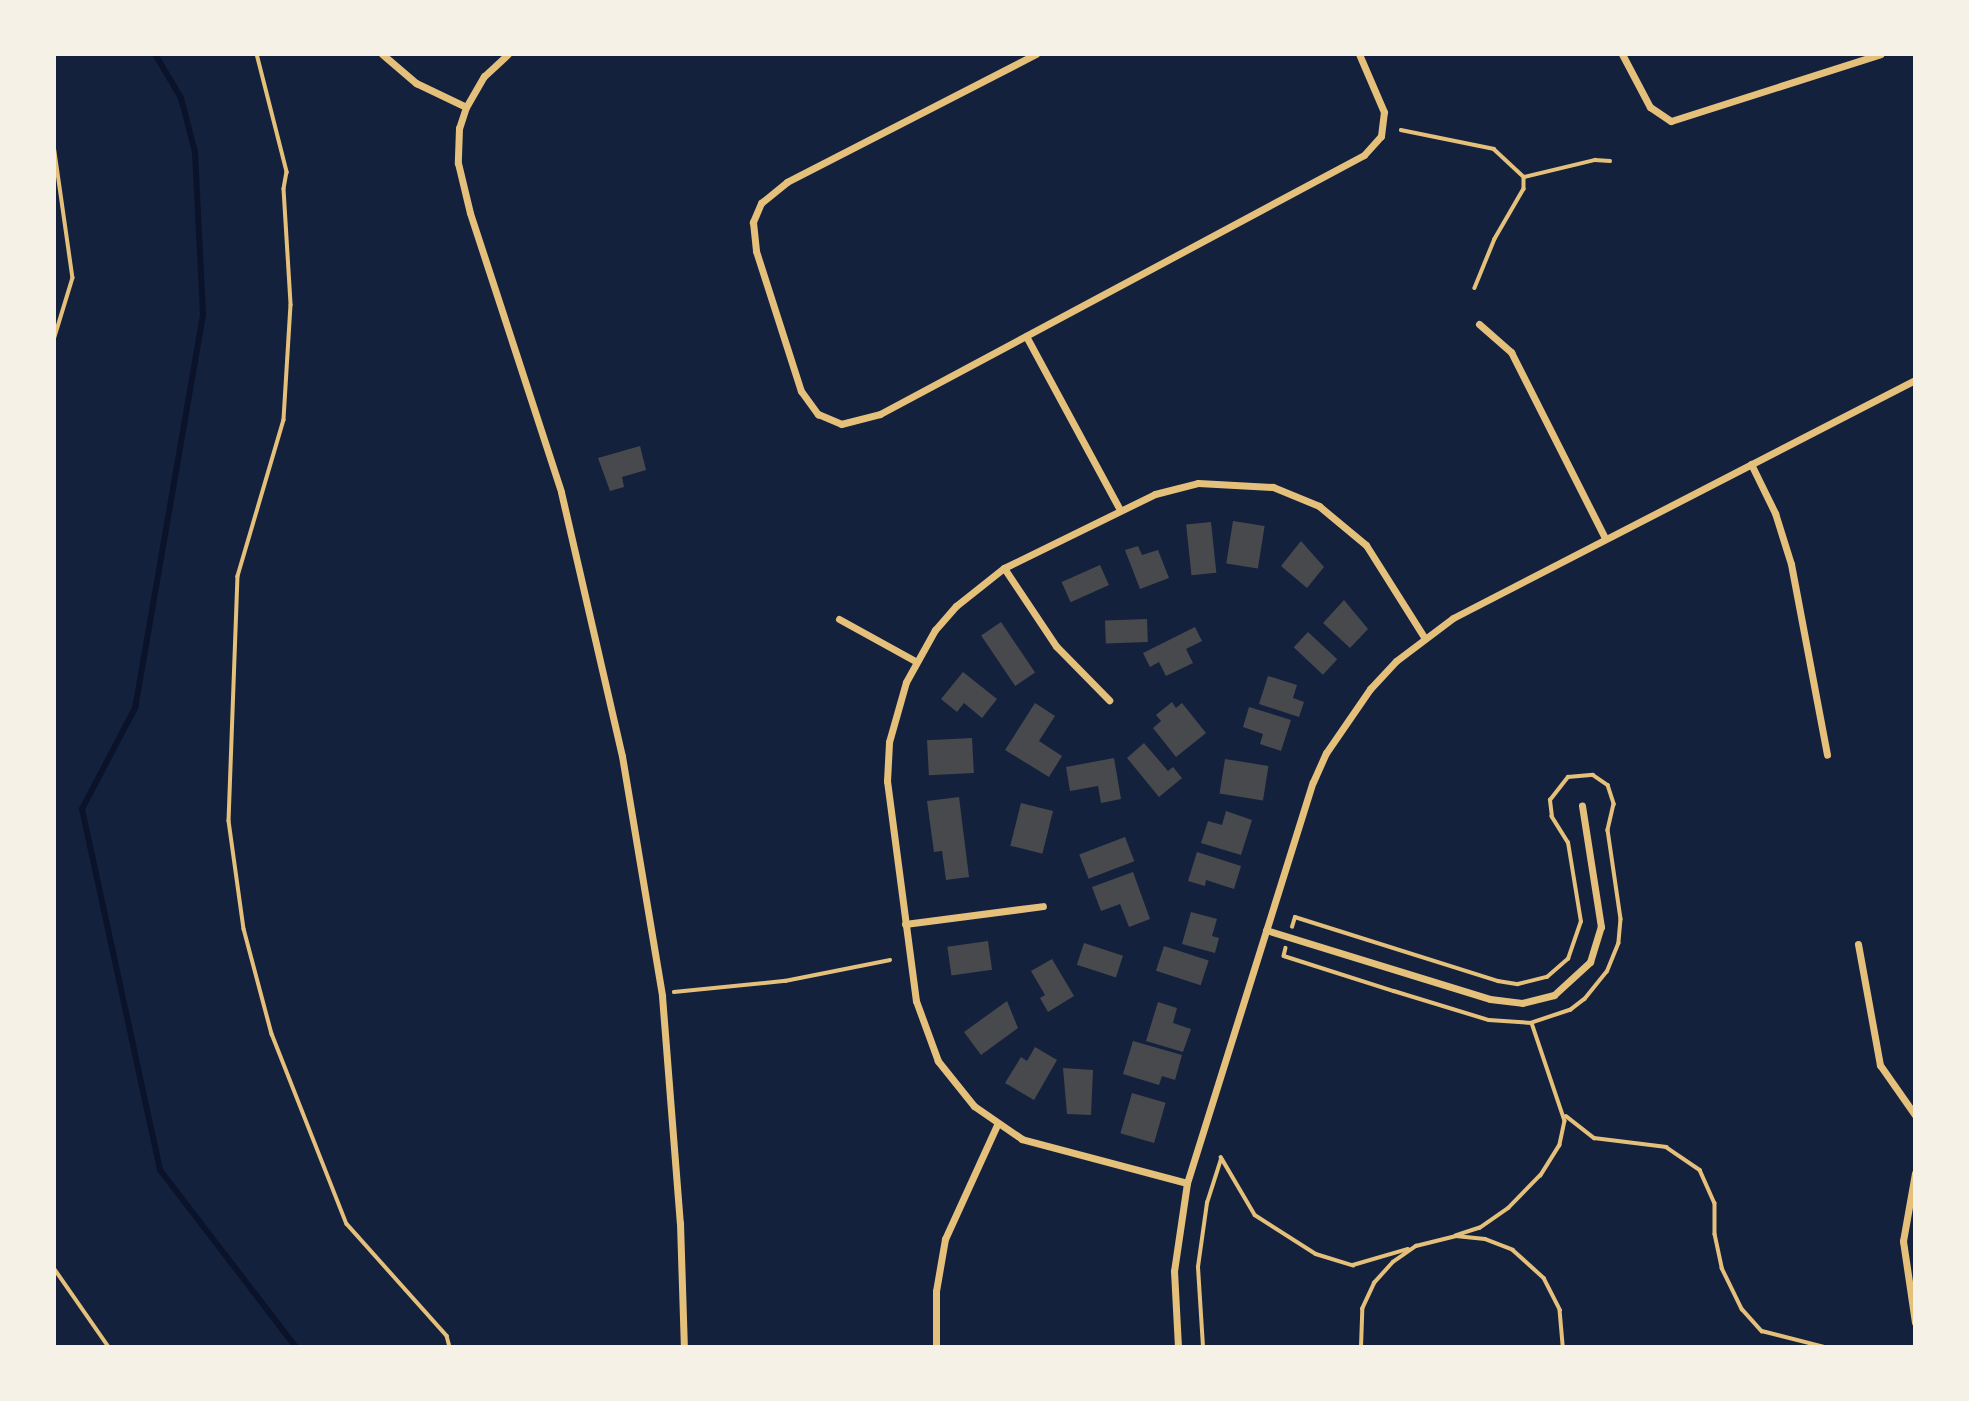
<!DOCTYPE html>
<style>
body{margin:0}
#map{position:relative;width:1969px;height:1401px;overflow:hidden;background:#14213d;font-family:"IBM Plex Serif",serif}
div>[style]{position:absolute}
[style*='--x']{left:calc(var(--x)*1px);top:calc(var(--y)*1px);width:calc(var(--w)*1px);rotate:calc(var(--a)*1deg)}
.stream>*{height:6px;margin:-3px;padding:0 3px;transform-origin:3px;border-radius:3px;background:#0b132b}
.building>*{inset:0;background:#48494c;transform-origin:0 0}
.path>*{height:3.5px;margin:-1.75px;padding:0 1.75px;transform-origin:1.75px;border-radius:1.75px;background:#e5c07b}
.minor>*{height:7px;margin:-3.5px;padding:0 3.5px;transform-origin:3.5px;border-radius:3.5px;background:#e5c07b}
span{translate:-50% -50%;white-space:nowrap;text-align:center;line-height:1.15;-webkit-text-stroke:7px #f6f1e7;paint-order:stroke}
.frame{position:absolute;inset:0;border:56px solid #f6f1e7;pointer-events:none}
</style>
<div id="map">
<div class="stream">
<i style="--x:155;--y:54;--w:51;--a:59.4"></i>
<i style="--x:181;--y:98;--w:56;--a:75.5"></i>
<i style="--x:195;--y:152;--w:163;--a:87.2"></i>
<i style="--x:203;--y:315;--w:399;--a:99.8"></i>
<i style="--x:135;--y:708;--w:114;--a:117.7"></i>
<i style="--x:82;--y:809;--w:369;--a:77.8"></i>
<i style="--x:160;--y:1170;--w:223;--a:52.5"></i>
</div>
<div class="building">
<i style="clip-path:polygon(640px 446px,646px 470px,622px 477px,624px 487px,610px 491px,598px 458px)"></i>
<i style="left:1233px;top:521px;width:32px;height:43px;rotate:9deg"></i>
<i style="left:1211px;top:522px;width:51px;height:25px;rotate:84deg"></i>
<i style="clip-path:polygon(1301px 541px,1324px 567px,1307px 588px,1281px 566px)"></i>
<i style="clip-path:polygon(1138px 546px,1142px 555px,1158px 550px,1169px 578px,1140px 589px,1125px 550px)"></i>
<i style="left:1100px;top:565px;width:22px;height:42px;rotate:66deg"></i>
<i style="clip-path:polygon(1344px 600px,1368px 629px,1350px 648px,1323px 623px)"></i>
<i style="left:1147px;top:619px;width:23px;height:42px;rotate:88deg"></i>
<i style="left:1001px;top:622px;width:61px;height:24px;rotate:56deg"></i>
<i style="clip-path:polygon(1195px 627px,1202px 641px,1186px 649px,1193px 663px,1166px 676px,1159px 662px,1150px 667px,1143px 653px)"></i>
<i style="left:1308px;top:632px;width:40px;height:21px;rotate:43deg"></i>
<i style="clip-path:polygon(963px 672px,997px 699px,982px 718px,964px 703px,957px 712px,941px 699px)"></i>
<i style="clip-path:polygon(1268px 676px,1297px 685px,1293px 698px,1304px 702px,1299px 717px,1259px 704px)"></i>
<i style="clip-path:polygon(1172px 702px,1176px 708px,1182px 703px,1206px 733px,1176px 757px,1153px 728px,1161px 721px,1156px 715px)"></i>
<i style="clip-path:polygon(1035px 703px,1055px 716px,1039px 741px,1062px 756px,1049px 777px,1005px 750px)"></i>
<i style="clip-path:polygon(1249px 707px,1291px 720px,1281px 751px,1260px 744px,1263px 734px,1243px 727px)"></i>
<i style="left:972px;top:738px;width:35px;height:45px;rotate:87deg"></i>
<i style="clip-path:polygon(1144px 743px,1168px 771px,1173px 767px,1182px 778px,1159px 797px,1127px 758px)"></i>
<i style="clip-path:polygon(1114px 758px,1121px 799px,1101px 803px,1098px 786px,1070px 791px,1066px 767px)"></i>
<i style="left:1225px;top:759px;width:44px;height:35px;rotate:9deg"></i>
<i style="clip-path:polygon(959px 797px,969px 877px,946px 880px,942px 851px,934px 852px,927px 801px)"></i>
<i style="left:1021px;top:803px;width:33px;height:44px;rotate:14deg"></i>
<i style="clip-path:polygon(1226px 811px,1252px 820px,1241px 855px,1201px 843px,1208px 821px,1222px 825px)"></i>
<i style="left:1125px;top:837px;width:26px;height:49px;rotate:69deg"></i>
<i style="clip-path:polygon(1197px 852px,1241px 866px,1234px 889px,1206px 880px,1205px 886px,1188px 881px)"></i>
<i style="clip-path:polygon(1133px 872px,1150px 919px,1129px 927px,1120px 904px,1101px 911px,1092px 887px)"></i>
<i style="clip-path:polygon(1191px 912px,1217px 919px,1212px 936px,1219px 938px,1215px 953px,1182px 944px)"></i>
<i style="left:988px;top:941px;width:29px;height:41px;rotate:82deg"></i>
<i style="left:1084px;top:943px;width:41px;height:23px;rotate:18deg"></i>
<i style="left:1164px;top:946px;width:47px;height:26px;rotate:18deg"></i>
<i style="clip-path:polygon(1052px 959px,1074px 996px,1048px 1012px,1040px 998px,1045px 995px,1031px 971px)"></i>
<i style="clip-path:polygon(1007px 1001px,1018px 1028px,981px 1055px,964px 1032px)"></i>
<i style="clip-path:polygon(1158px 1002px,1177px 1008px,1173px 1023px,1191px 1029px,1183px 1052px,1146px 1041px)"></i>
<i style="clip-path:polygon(1133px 1041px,1182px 1055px,1175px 1080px,1162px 1076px,1159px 1085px,1123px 1074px)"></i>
<i style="clip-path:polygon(1035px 1047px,1057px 1060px,1034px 1100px,1005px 1083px,1021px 1057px,1027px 1061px)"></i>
<i style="clip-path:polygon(1063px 1068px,1093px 1070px,1091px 1115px,1067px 1114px)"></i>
<i style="left:1132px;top:1093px;width:35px;height:42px;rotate:16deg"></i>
</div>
<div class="path">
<i style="--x:257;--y:54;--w:122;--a:75.7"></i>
<i style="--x:287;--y:172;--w:17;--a:100"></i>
<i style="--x:284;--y:189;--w:116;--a:86.5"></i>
<i style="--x:291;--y:305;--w:115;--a:93.5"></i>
<i style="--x:284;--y:420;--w:163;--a:106.4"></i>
<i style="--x:238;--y:576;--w:245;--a:92.1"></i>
<i style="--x:229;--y:821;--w:109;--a:82.1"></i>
<i style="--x:244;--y:929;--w:109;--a:75.1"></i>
<i style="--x:272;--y:1034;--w:204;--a:68.5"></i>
<i style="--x:347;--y:1224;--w:150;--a:48.2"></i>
<i style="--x:447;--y:1336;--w:11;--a:75"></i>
<i style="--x:1401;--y:130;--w:95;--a:11.5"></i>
<i style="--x:1494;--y:149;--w:41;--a:43"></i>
<i style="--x:1524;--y:177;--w:12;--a:90"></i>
<i style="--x:1524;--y:189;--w:58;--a:120.1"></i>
<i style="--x:1495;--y:239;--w:53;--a:112.2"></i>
<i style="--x:54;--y:145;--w:134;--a:81.9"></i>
<i style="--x:73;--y:278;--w:65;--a:107"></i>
<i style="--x:1524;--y:177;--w:73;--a:-13.5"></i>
<i style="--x:1595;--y:160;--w:15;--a:4"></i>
<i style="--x:1292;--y:927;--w:10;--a:-73"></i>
<i style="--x:1295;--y:917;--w:213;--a:17.5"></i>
<i style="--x:1498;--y:981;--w:20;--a:9"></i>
<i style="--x:1518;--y:984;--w:30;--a:-14"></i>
<i style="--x:1547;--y:977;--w:28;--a:-41"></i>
<i style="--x:1568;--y:959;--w:39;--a:-71"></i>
<i style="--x:1581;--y:922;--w:80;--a:-99.3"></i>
<i style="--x:1568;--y:843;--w:31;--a:-122"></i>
<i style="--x:1552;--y:817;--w:17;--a:-97"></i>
<i style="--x:1550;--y:800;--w:29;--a:-52"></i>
<i style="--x:1568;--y:777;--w:25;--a:-5"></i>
<i style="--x:1593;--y:775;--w:18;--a:34"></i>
<i style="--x:1608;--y:785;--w:20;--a:72"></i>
<i style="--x:1614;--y:804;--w:27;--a:103"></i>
<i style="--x:1608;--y:830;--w:90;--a:81.7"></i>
<i style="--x:1621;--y:919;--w:24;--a:95"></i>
<i style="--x:1619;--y:943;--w:31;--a:112"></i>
<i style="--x:1607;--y:972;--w:35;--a:129"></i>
<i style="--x:1585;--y:999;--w:18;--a:142"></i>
<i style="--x:1571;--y:1010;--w:41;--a:161.6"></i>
<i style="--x:1286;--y:948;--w:8;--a:104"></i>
<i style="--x:1284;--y:956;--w:115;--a:17.7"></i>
<i style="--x:1394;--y:991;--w:99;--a:17"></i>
<i style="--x:1489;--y:1020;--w:43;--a:4"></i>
<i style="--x:1532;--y:1023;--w:103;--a:71.4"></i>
<i style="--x:1565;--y:1121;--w:25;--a:102"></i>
<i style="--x:1560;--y:1145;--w:36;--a:122"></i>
<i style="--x:1541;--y:1175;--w:46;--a:134.1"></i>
<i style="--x:1509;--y:1208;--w:35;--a:145"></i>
<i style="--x:1480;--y:1228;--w:25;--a:162"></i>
<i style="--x:674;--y:992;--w:112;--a:-5.7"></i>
<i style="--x:785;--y:981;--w:107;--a:-11.3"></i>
<i style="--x:1566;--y:1116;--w:36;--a:38"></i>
<i style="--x:1594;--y:1138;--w:73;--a:7.1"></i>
<i style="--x:1666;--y:1147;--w:41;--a:34.1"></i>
<i style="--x:1700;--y:1170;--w:36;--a:66"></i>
<i style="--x:1715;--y:1203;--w:31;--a:90"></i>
<i style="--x:1715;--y:1234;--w:35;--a:78"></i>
<i style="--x:1722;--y:1268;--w:46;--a:64"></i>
<i style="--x:1742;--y:1309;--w:30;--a:48"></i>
<i style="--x:1762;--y:1331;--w:65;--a:14.3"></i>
<i style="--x:1221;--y:1157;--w:67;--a:59.6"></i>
<i style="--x:1255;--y:1215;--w:72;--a:32.6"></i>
<i style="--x:1316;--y:1254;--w:39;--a:17"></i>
<i style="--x:1353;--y:1265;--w:57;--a:-16.2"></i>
<i style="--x:54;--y:1268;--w:96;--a:55.2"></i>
<i style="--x:1203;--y:1347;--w:80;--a:-93.6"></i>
<i style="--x:1198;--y:1267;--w:65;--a:-82"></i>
<i style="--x:1207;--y:1203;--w:46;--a:-72.3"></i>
<i style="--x:1361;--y:1347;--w:38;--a:-88"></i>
<i style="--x:1362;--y:1309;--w:29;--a:-65"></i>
<i style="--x:1374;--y:1283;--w:28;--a:-48"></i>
<i style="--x:1393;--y:1262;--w:28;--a:-35"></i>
<i style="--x:1416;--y:1246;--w:41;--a:-14"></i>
<i style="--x:1456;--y:1236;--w:29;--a:6"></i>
<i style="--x:1485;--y:1239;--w:30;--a:21"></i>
<i style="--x:1513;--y:1250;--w:42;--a:42.1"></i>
<i style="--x:1544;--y:1278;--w:36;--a:63"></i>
<i style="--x:1560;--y:1310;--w:37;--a:85"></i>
</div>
<div class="minor">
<i style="--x:382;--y:54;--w:45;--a:40.5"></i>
<i style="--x:416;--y:83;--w:55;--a:25.6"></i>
<i style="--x:508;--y:54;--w:33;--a:137"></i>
<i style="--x:484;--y:76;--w:36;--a:120"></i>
<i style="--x:466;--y:107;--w:22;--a:108"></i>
<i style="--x:459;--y:128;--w:35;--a:92"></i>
<i style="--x:458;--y:163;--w:51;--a:76.5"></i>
<i style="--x:470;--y:213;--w:293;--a:71.9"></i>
<i style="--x:561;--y:492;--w:271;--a:77"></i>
<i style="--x:622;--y:756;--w:243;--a:80.5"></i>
<i style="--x:662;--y:996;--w:228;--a:85.5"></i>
<i style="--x:680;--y:1223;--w:124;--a:88.2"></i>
<i style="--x:1036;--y:54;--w:280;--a:152.8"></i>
<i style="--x:787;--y:182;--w:33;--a:141"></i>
<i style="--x:761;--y:203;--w:21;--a:113"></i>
<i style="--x:753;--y:222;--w:29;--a:84"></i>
<i style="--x:756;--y:251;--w:147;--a:72.2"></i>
<i style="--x:801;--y:391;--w:29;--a:54"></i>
<i style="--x:818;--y:414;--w:25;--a:23"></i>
<i style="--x:841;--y:424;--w:40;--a:-14.4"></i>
<i style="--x:880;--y:414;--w:549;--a:-28.15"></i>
<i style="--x:1364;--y:155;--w:25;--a:-48"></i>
<i style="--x:1381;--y:136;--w:24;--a:-83"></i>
<i style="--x:1384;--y:112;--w:63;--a:-113.3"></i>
<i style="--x:1622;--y:54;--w:60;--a:62.2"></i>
<i style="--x:1650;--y:107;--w:25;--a:34"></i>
<i style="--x:1671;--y:121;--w:220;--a:-17.7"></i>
<i style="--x:1479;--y:324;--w:43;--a:41.2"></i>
<i style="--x:1511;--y:352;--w:208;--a:63.2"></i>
<i style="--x:1026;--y:336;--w:198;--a:61.6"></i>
<i style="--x:1751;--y:464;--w:55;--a:63.9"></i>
<i style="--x:1775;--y:513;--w:53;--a:72.6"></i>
<i style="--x:1791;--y:564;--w:194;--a:79.3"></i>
<i style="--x:1004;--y:568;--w:94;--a:56.3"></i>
<i style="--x:1056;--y:646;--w:76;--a:45.5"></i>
<i style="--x:839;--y:619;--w:87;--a:28.9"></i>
<i style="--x:905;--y:924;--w:139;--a:-7.4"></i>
<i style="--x:1266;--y:930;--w:234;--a:17.1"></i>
<i style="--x:1490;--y:999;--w:32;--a:7"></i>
<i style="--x:1522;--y:1003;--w:33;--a:-14"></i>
<i style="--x:1554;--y:995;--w:49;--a:-42.5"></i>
<i style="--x:1590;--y:962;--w:37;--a:-73"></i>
<i style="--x:1601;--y:927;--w:123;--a:-98.9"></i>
<i style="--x:1858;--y:944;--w:123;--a:79.7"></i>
<i style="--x:1880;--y:1065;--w:61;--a:55"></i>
<i style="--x:1915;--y:1173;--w:69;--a:100"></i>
<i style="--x:1903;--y:1241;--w:82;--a:81.6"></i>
<i style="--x:1187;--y:1183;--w:171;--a:-165.1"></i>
<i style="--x:1022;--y:1139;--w:58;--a:-145.5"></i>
<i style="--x:974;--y:1106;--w:58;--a:-128.7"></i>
<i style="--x:938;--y:1061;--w:64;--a:-110.1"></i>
<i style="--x:916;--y:1001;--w:222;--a:-97.5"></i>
<i style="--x:887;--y:781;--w:39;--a:-87"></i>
<i style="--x:889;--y:742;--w:62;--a:-74.2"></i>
<i style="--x:906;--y:682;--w:60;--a:-60.9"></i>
<i style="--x:935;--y:630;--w:32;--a:-49"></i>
<i style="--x:956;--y:606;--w:61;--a:-38.4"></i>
<i style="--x:1004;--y:568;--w:168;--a:-26.1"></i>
<i style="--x:1155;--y:494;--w:44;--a:-14.3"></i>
<i style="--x:1198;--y:483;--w:75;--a:3.1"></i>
<i style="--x:1273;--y:487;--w:50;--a:22.4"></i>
<i style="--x:1319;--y:506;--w:61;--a:39.7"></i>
<i style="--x:1366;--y:545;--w:109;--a:57.8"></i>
<i style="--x:936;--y:1347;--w:56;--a:-90"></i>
<i style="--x:936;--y:1291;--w:53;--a:-80.2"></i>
<i style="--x:945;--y:1239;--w:125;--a:-65.5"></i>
<i style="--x:1178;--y:1347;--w:76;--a:-93"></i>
<i style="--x:1174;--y:1271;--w:89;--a:-81.6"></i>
<i style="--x:1187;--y:1183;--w:420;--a:-72.6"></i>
<i style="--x:1313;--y:782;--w:32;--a:-66"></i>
<i style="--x:1326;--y:753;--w:78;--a:-55.5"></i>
<i style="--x:1370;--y:689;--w:38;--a:-47"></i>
<i style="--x:1396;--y:661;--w:71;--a:-37"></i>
<i style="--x:1453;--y:618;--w:520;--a:-27.26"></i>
</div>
<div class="frame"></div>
</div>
